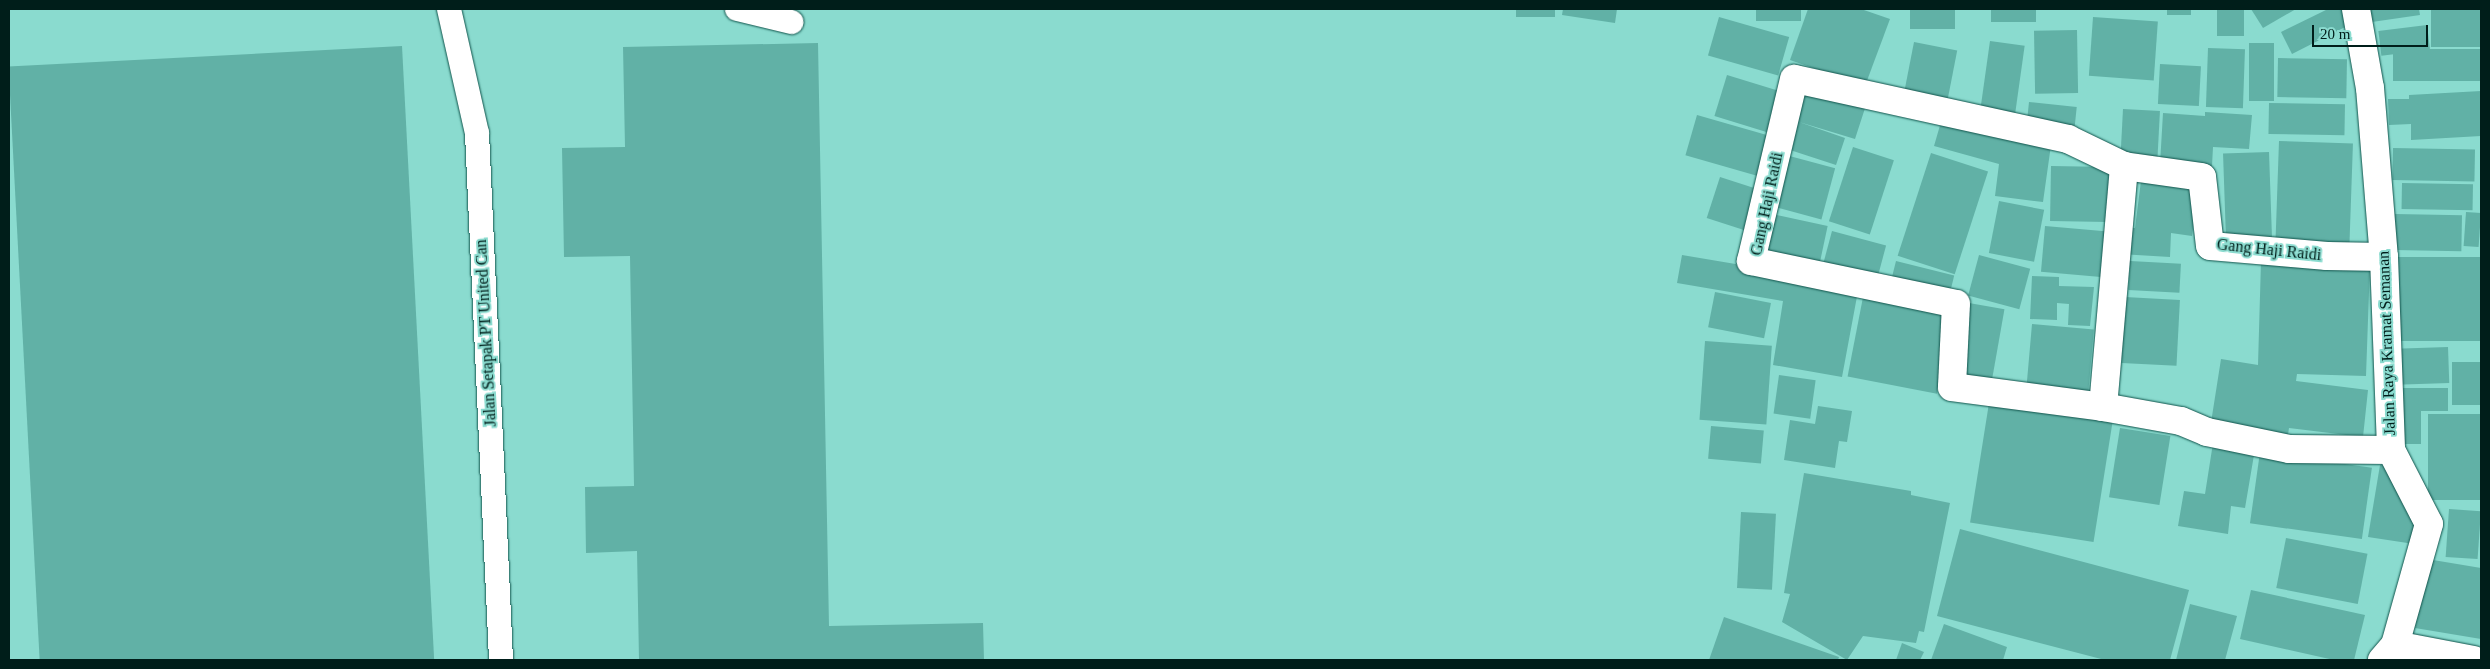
<!DOCTYPE html>
<style>
body{margin:0}
#map{position:relative;width:2490px;height:669px;overflow:hidden;background:#8adbcf;font-family:"Times New Roman",serif}
div>[style]{position:absolute}
[style*='--x']{left:calc(var(--x)*1px);top:calc(var(--y)*1px);width:calc(var(--w)*1px);rotate:calc(var(--a)*1deg)}
.building>*{inset:0;background:#61b1a6;transform-origin:0 0}
.roads{filter:drop-shadow(0 0 1px #11544c) drop-shadow(0 0 1px #11544c)}
.lane>*{height:24px;margin:-12px;padding:0 12px;transform-origin:12px;border-radius:12px;background:#fff}
.street>*{height:28px;margin:-14px;padding:0 14px;transform-origin:14px;border-radius:14px;background:#fff}
span{translate:-50% -50%;white-space:nowrap;text-align:center;line-height:1.15;-webkit-text-stroke:4px #8adbcf;paint-order:stroke}
.street-label{font-size:16px;color:#001e1a}
.frame{position:absolute;inset:0;border:10px solid #001e1a;pointer-events:none}
.scale{position:absolute;left:2312px;top:25px;width:116px;height:22px;box-sizing:border-box;border:2px solid #001e1a;border-top:0;padding-left:6px;font-size:15px;line-height:18px;white-space:nowrap;color:#001e1a;-webkit-text-stroke:4px #8adbcf;paint-order:stroke}
</style>
<div id="map">
<div class="building">
<i style="left:1516px;top:9px;width:39px;height:8px"></i>
<i style="clip-path:polygon(1563px 9px,1617px 9px,1615px 23px,1562px 15px)"></i>
<i style="left:1756px;top:9px;width:45px;height:12px"></i>
<i style="clip-path:polygon(1808px 9px,1861px 9px,1890px 19px,1865px 86px,1790px 60px)"></i>
<i style="left:1910px;top:9px;width:45px;height:20px"></i>
<i style="left:1991px;top:9px;width:45px;height:13px"></i>
<i style="left:2167px;top:9px;width:24px;height:6px"></i>
<i style="left:2217px;top:9px;width:27px;height:27px"></i>
<i style="clip-path:polygon(2251px 9px,2296px 9px,2263px 28px)"></i>
<i style="clip-path:polygon(2328px 9px,2346px 9px,2353px 23px,2292px 54px,2281px 32px)"></i>
<i style="clip-path:polygon(2363px 9px,2419px 9px,2420px 15px,2365px 23px)"></i>
<i style="left:2431px;top:9px;width:50px;height:38px"></i>
<i style="left:1719px;top:17px;width:73px;height:40px;rotate:16deg"></i>
<i style="left:2093px;top:17px;width:65px;height:59px;rotate:4deg"></i>
<i style="left:2427px;top:25px;width:25px;height:49px;rotate:83deg"></i>
<i style="left:2077px;top:30px;width:63px;height:43px;rotate:89deg"></i>
<i style="left:1990px;top:41px;width:35px;height:70px;rotate:8deg"></i>
<i style="left:1914px;top:42px;width:44px;height:49px;rotate:11deg"></i>
<i style="clip-path:polygon(818px 43px,829px 626px,983px 623px,984px 660px,639px 660px,637px 551px,586px 553px,585px 487px,634px 486px,630px 256px,564px 257px,562px 148px,625px 147px,623px 47px)"></i>
<i style="left:2249px;top:43px;width:25px;height:58px"></i>
<i style="left:402px;top:46px;width:615px;height:394px;rotate:87deg"></i>
<i style="left:2208px;top:48px;width:37px;height:59px;rotate:2deg"></i>
<i style="left:2481px;top:49px;width:32px;height:88px;rotate:90deg"></i>
<i style="left:2278px;top:58px;width:69px;height:39px;rotate:1deg"></i>
<i style="left:2160px;top:64px;width:41px;height:40px;rotate:3deg"></i>
<i style="left:1727px;top:75px;width:62px;height:43px;rotate:17deg"></i>
<i style="clip-path:polygon(1806px 83px,1867px 102px,1855px 139px,1799px 122px,1845px 138px,1836px 165px,1787px 149px)"></i>
<i style="clip-path:polygon(2481px 91px,2481px 136px,2411px 140px,2411px 124px,2389px 125px,2388px 99px,2409px 99px,2409px 95px)"></i>
<i style="left:2029px;top:102px;width:48px;height:21px;rotate:6deg"></i>
<i style="left:2269px;top:103px;width:76px;height:31px;rotate:1deg"></i>
<i style="left:2123px;top:109px;width:37px;height:50px;rotate:3deg"></i>
<i style="clip-path:polygon(2205px 112px,2252px 115px,2249px 149px,2213px 147px,2212px 166px,2160px 164px,2163px 113px,2205px 116px)"></i>
<i style="left:1697px;top:115px;width:78px;height:42px;rotate:16deg"></i>
<i style="clip-path:polygon(1943px 115px,2051px 145px,2043px 202px,1995px 196px,1999px 164px,1934px 146px)"></i>
<i style="left:2279px;top:141px;width:74px;height:106px;rotate:2deg"></i>
<i style="left:1853px;top:147px;width:43px;height:78px;rotate:18deg"></i>
<i style="left:2393px;top:148px;width:82px;height:32px;rotate:1deg"></i>
<i style="left:2269px;top:152px;width:86px;height:46px;rotate:88deg"></i>
<i style="left:1931px;top:153px;width:60px;height:108px;rotate:18deg"></i>
<i style="left:1782px;top:154px;width:55px;height:53px;rotate:15deg"></i>
<i style="left:2051px;top:166px;width:58px;height:55px;rotate:1deg"></i>
<i style="clip-path:polygon(2142px 173px,2199px 180px,2192px 236px,2171px 233px,2170px 257px,2120px 254px,2122px 228px,2135px 228px)"></i>
<i style="left:1720px;top:177px;width:44px;height:43px;rotate:18deg"></i>
<i style="left:2402px;top:183px;width:71px;height:26px;rotate:1deg"></i>
<i style="left:1999px;top:201px;width:46px;height:53px;rotate:11deg"></i>
<i style="left:2466px;top:212px;width:15px;height:34px;rotate:4deg"></i>
<i style="left:1767px;top:213px;width:62px;height:46px;rotate:12deg"></i>
<i style="left:2395px;top:214px;width:67px;height:36px;rotate:1deg"></i>
<i style="left:2045px;top:226px;width:63px;height:46px;rotate:5deg"></i>
<i style="left:1832px;top:231px;width:56px;height:39px;rotate:15deg"></i>
<i style="clip-path:polygon(1682px 255px,1795px 274px,1858px 291px,1842px 377px,1773px 365px,1783px 301px,1677px 283px)"></i>
<i style="left:1979px;top:255px;width:53px;height:42px;rotate:15deg"></i>
<i style="left:2481px;top:257px;width:84px;height:91px;rotate:90deg"></i>
<i style="left:1896px;top:261px;width:60px;height:27px;rotate:14deg"></i>
<i style="left:2130px;top:261px;width:51px;height:29px;rotate:3deg"></i>
<i style="clip-path:polygon(2261px 261px,2370px 264px,2366px 376px,2297px 374px,2296px 381px,2368px 390px,2363px 437px,2289px 428px,2287px 441px,2210px 429px,2221px 359px,2258px 365px)"></i>
<i style="clip-path:polygon(2032px 276px,2059px 277px,2059px 286px,2094px 287px,2090px 326px,2068px 325px,2069px 304px,2057px 303px,2057px 320px,2030px 319px)"></i>
<i style="left:1715px;top:292px;width:57px;height:36px;rotate:11deg"></i>
<i style="left:1864px;top:292px;width:91px;height:86px;rotate:11deg"></i>
<i style="left:2125px;top:297px;width:55px;height:66px;rotate:3deg"></i>
<i style="left:1969px;top:303px;width:36px;height:75px;rotate:10deg"></i>
<i style="left:2032px;top:324px;width:62px;height:68px;rotate:5deg"></i>
<i style="left:1705px;top:341px;width:67px;height:79px;rotate:4deg"></i>
<i style="left:2448px;top:347px;width:36px;height:53px;rotate:88deg"></i>
<i style="left:2452px;top:362px;width:29px;height:43px"></i>
<i style="left:1779px;top:375px;width:37px;height:39px;rotate:8deg"></i>
<i style="clip-path:polygon(2393px 388px,2448px 388px,2448px 411px,2421px 411px,2421px 444px,2395px 444px)"></i>
<i style="left:1989px;top:403px;width:125px;height:121px;rotate:9deg"></i>
<i style="clip-path:polygon(1818px 406px,1852px 411px,1847px 442px,1839px 441px,1835px 468px,1784px 460px,1790px 420px,1815px 424px)"></i>
<i style="left:2428px;top:414px;width:53px;height:86px"></i>
<i style="left:1711px;top:426px;width:53px;height:33px;rotate:5deg"></i>
<i style="left:2120px;top:428px;width:51px;height:70px;rotate:9deg"></i>
<i style="clip-path:polygon(2213px 443px,2255px 449px,2245px 508px,2231px 506px,2228px 534px,2178px 526px,2184px 491px,2205px 494px)"></i>
<i style="left:2260px;top:452px;width:113px;height:72px;rotate:8deg"></i>
<i style="clip-path:polygon(2380px 465px,2395px 467px,2419px 516px,2414px 544px,2368px 537px)"></i>
<i style="clip-path:polygon(1804px 473px,1911px 491px,1911px 495px,1950px 503px,1924px 632px,1919px 631px,1916px 643px,1863px 636px,1847px 660px,1782px 622px,1790px 594px,1784px 593px)"></i>
<i style="left:2449px;top:509px;width:32px;height:48px;rotate:4deg"></i>
<i style="left:1741px;top:512px;width:35px;height:76px;rotate:3deg"></i>
<i style="clip-path:polygon(1960px 529px,2189px 590px,2170px 660px,2105px 660px,1937px 616px)"></i>
<i style="left:2286px;top:538px;width:83px;height:51px;rotate:11deg"></i>
<i style="clip-path:polygon(2427px 559px,2481px 568px,2481px 639px,2415px 628px)"></i>
<i style="clip-path:polygon(2251px 590px,2365px 615px,2354px 660px,2334px 660px,2240px 639px)"></i>
<i style="clip-path:polygon(2190px 604px,2237px 616px,2225px 660px,2176px 660px)"></i>
<i style="clip-path:polygon(1724px 617px,1839px 657px,1838px 660px,1709px 660px)"></i>
<i style="clip-path:polygon(1944px 624px,2007px 647px,2003px 660px,1931px 660px)"></i>
<i style="clip-path:polygon(1902px 643px,1924px 652px,1920px 660px,1896px 660px)"></i>
</div>
<div class="roads">
<div class="lane">
<i style="--x:449;--y:9;--w:127;--a:77.3"></i>
<i style="--x:477;--y:133;--w:528;--a:87.39"></i>
<i style="--x:737;--y:9;--w:56;--a:13.5"></i>
</div>
<div class="street">
<i style="--x:2356;--y:9;--w:80;--a:80"></i>
<i style="--x:2370;--y:88;--w:170;--a:85.3"></i>
<i style="--x:2384;--y:257;--w:193;--a:87.9"></i>
<i style="--x:2391;--y:450;--w:83;--a:62.8"></i>
<i style="--x:2429;--y:524;--w:126;--a:105.7"></i>
<i style="--x:2395;--y:645;--w:20;--a:131"></i>
<i style="--x:2384;--y:257;--w:57;--a:-179"></i>
<i style="--x:2327;--y:256;--w:117;--a:-175.1"></i>
<i style="--x:2210;--y:246;--w:69;--a:-96.6"></i>
<i style="--x:2202;--y:177;--w:79;--a:-172"></i>
<i style="--x:2124;--y:166;--w:62;--a:-154.3"></i>
<i style="--x:2068;--y:139;--w:280;--a:-167.6"></i>
<i style="--x:1794;--y:79;--w:187;--a:103.3"></i>
<i style="--x:1751;--y:261;--w:209;--a:11.8"></i>
<i style="--x:1956;--y:304;--w:83;--a:92.8"></i>
<i style="--x:1952;--y:387;--w:152;--a:7.5"></i>
<i style="--x:2103;--y:407;--w:79;--a:10.2"></i>
<i style="--x:2181;--y:421;--w:28;--a:23"></i>
<i style="--x:2207;--y:432;--w:84;--a:11.7"></i>
<i style="--x:2289;--y:449;--w:102;--a:0.6"></i>
<i style="--x:2103;--y:407;--w:242;--a:-85"></i>
<i style="--x:2395;--y:645;--w:80;--a:10.8"></i>
</div>
</div>
<div class="street-label">
<span style="left:1767px;top:204px;rotate:-78deg">Gang Haji Raidi</span>
<span style="left:2269px;top:250px;rotate:6deg">Gang Haji Raidi</span>
<span style="left:486px;top:333px;rotate:-93deg">Jalan Setapak PT United Can</span>
<span style="left:2387px;top:343px;rotate:-92deg">Jalan Raya Kramat Semanan</span>
</div>
<div class="frame"></div>
<div class="scale">20 m</div>
</div>
